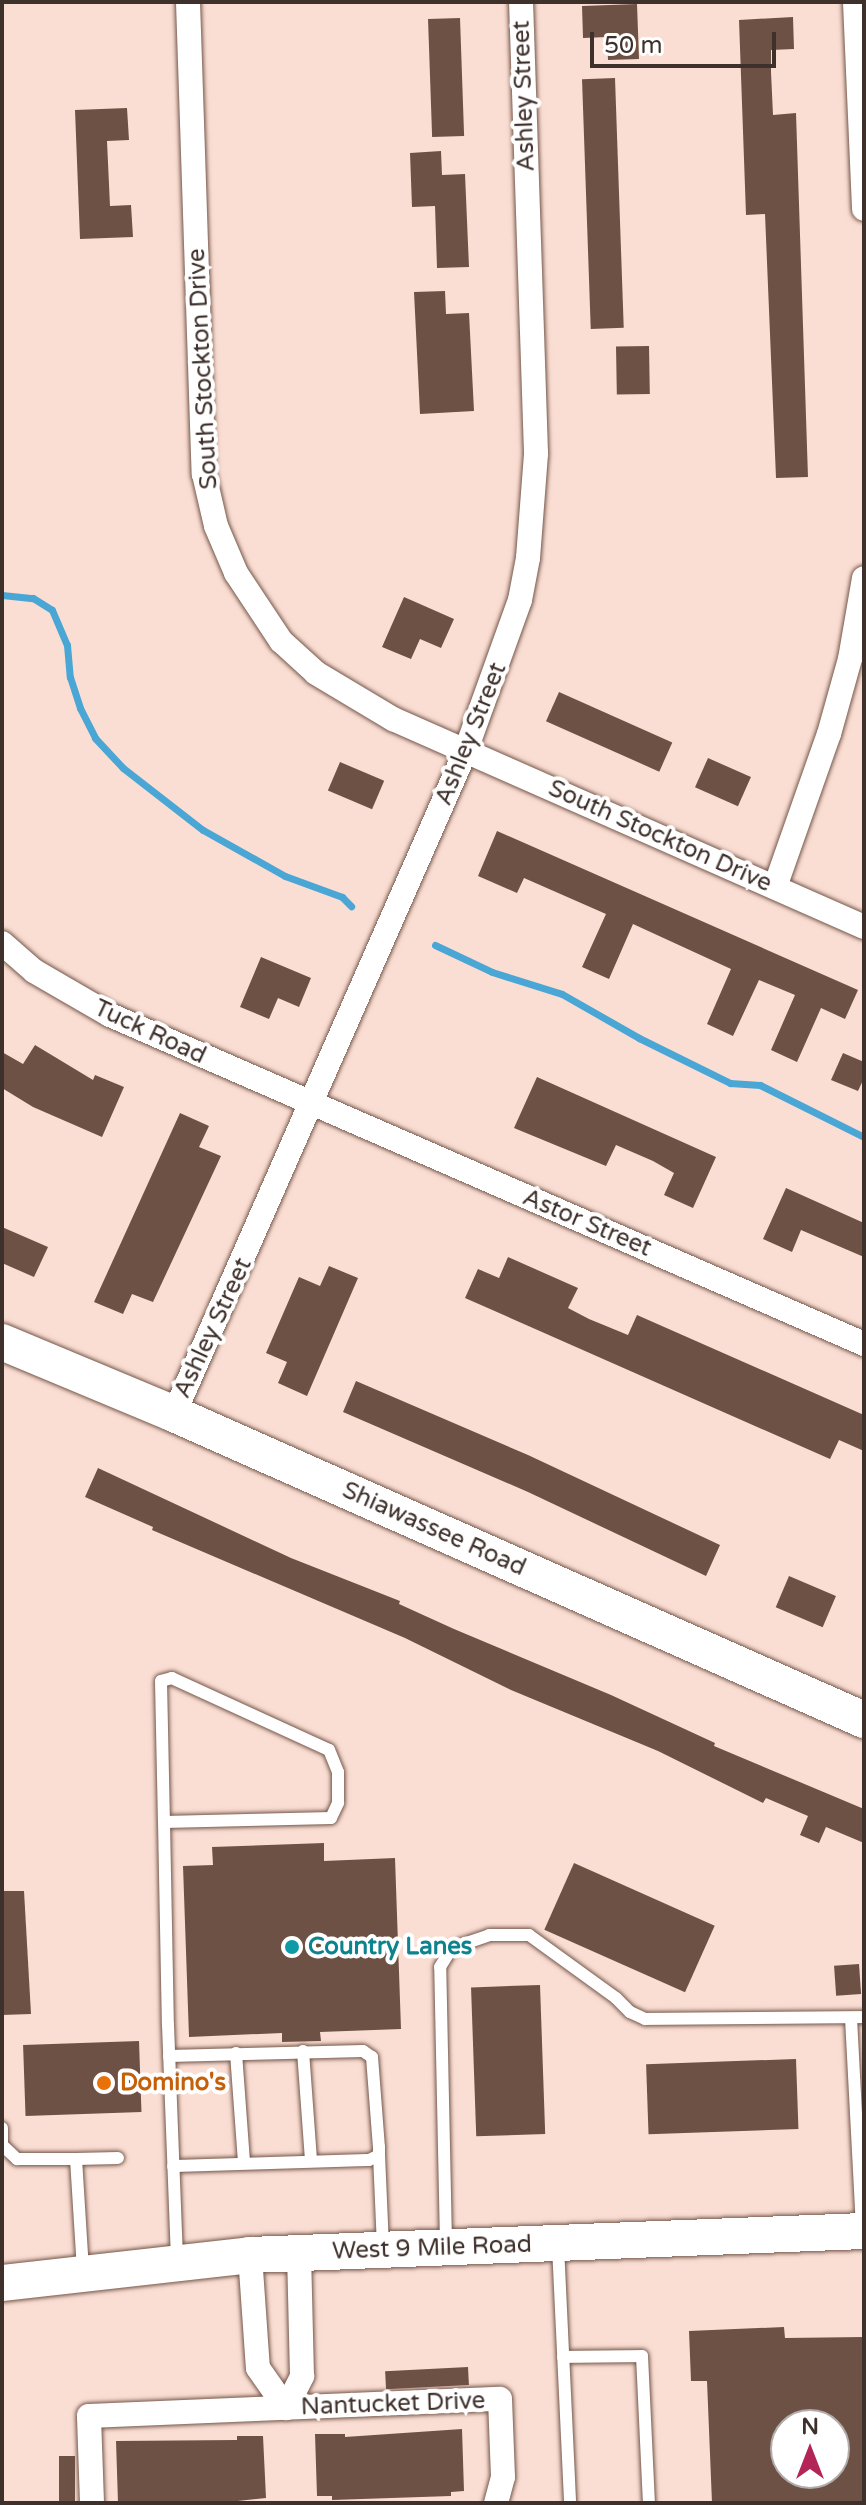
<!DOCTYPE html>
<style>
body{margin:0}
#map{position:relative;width:866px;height:2505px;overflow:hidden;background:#fbded3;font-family:"Varela Round",sans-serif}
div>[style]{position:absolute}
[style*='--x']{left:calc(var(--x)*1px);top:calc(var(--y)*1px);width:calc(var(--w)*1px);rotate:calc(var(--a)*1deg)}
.stream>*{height:7px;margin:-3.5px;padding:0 3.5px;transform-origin:3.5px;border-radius:3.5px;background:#49a6d5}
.building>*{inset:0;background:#6e5145;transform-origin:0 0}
.roads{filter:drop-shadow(0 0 2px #74564a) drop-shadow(0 0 2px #74564a)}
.lane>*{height:12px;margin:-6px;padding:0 6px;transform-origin:6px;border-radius:6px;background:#fff}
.street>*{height:24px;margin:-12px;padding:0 12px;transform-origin:12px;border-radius:12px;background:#fff}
.secondary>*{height:36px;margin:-18px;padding:0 18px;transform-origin:18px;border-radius:18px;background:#fff}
.dots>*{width:22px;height:22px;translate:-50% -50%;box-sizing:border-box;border:4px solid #fff;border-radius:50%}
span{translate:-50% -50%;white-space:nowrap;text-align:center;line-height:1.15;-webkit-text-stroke:8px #fff;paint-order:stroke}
.street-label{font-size:24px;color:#3e302b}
.culture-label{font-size:24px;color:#0d838f;font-weight:700}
.left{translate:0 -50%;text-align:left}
.food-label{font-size:24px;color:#c56008;font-weight:700}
.frame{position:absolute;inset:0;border:4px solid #3e302b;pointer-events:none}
.north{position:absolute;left:770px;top:2409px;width:80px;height:80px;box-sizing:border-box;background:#fff;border:2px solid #b2acaa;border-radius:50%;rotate:0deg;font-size:22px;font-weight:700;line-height:32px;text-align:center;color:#3e302b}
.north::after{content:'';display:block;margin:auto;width:28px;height:36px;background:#b42557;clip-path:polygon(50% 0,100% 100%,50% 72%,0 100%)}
.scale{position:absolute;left:590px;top:32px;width:186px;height:36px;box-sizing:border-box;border:4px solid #3e302b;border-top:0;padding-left:10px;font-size:24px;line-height:28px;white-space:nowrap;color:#3e302b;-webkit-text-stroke:6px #fff;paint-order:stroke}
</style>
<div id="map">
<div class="stream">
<i style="--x:2;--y:595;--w:31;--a:6"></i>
<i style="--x:33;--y:598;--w:22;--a:32"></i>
<i style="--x:52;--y:610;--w:38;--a:67"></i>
<i style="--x:67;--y:645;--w:32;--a:85"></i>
<i style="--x:70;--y:677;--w:33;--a:72"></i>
<i style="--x:80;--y:708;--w:34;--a:63"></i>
<i style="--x:95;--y:738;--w:41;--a:47"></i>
<i style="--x:123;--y:768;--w:101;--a:37.8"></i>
<i style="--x:203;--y:830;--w:94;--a:29.3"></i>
<i style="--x:285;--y:876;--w:61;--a:20.2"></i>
<i style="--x:342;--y:897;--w:13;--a:45"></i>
<i style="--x:435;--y:945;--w:63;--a:25.3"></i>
<i style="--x:492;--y:972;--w:73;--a:17.4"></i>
<i style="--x:562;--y:994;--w:89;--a:29.7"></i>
<i style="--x:639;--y:1038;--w:102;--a:26.3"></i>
<i style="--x:730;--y:1083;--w:30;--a:4"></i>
<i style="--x:760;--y:1085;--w:116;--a:26.6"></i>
</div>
<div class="building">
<i style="clip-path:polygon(637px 4px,639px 59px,608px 60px,607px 37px,583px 38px,582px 6px)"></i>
<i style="clip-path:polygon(793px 17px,794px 49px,771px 50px,771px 72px,773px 115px,796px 113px,808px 477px,776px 478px,765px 214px,746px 215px,739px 20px)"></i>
<i style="left:460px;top:18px;width:118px;height:32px;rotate:88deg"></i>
<i style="left:615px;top:78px;width:250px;height:33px;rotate:88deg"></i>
<i style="clip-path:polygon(127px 108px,129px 140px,107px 141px,110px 206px,131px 205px,133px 237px,80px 239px,75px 110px)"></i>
<i style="clip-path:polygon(441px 151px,442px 175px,465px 174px,469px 267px,437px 268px,435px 206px,412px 207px,410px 153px)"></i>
<i style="clip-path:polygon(445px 291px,446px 314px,469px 313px,474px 411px,420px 414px,414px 292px)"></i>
<i style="left:649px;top:346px;width:48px;height:33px;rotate:89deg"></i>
<i style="clip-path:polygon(404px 597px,454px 619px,441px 648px,420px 639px,411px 659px,382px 647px)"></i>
<i style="left:559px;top:692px;width:124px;height:32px;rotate:24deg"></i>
<i style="left:708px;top:758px;width:47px;height:32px;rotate:24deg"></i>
<i style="left:340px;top:762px;width:48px;height:31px;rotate:23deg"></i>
<i style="clip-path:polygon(497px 831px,858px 990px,845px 1019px,821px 1008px,797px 1062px,771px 1050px,795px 995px,759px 980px,733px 1036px,707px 1024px,731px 969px,633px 924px,609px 979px,582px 967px,606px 914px,524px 878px,517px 893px,478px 876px)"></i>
<i style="clip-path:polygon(261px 957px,311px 978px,299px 1007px,278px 998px,269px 1019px,240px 1007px)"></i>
<i style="clip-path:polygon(35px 1045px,93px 1080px,95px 1075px,124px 1087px,102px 1137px,33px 1107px,2px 1088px,2px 1052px,23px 1064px)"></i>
<i style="clip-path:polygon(843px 1053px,864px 1062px,864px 1078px,858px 1091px,831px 1080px)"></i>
<i style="clip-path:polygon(537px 1077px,716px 1157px,693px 1208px,664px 1195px,674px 1173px,653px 1161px,616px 1145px,606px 1166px,514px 1128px)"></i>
<i style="clip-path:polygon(180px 1113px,209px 1126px,199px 1147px,221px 1156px,153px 1302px,132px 1294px,123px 1314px,94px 1302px)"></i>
<i style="clip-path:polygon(786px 1188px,864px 1223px,864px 1257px,801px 1230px,792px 1252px,763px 1239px)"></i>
<i style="clip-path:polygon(2px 1227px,48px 1247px,34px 1277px,2px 1263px)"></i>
<i style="clip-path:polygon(508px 1257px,578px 1288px,568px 1308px,589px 1319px,628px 1335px,637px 1315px,864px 1415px,864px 1451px,839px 1440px,830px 1459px,465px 1298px,478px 1269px,499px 1278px)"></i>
<i style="clip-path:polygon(329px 1266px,358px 1278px,307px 1396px,278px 1383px,287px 1362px,266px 1353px,299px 1277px,320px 1286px)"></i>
<i style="clip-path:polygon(356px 1381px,528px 1455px,720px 1545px,706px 1576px,528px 1492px,343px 1412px)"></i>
<i style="clip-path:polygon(98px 1468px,291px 1558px,400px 1601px,399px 1604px,454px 1629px,611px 1695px,715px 1743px,714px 1746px,864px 1809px,864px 1843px,826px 1827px,819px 1843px,800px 1835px,808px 1816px,766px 1798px,763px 1803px,658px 1751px,511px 1690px,405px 1638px,152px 1530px,153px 1527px,85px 1497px)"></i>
<i style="left:789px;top:1576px;width:51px;height:34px;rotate:23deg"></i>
<i style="clip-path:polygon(324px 1843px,324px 1861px,395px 1858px,401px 2029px,320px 2032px,321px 2041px,282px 2042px,282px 2033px,189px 2037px,183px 1866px,213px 1865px,212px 1847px)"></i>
<i style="left:574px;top:1863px;width:154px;height:73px;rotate:24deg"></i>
<i style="clip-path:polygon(2px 1891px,24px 1891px,31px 2014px,2px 2015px)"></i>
<i style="left:859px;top:1964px;width:30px;height:25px;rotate:86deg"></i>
<i style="left:540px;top:1985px;width:149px;height:69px;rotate:88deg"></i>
<i style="left:139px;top:2041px;width:71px;height:116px;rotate:88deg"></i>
<i style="left:796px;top:2059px;width:70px;height:150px;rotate:88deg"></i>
<i style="clip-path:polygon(evenodd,784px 2327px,785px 2338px,864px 2337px,864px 2503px,712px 2503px,707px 2381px,691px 2381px,689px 2331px,784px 2327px,786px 2425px,834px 2425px,834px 2473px,786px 2473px,786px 2425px)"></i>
<i style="left:468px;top:2367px;width:18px;height:83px;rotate:87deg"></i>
<i style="clip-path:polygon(462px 2429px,464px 2491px,451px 2492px,451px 2496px,332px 2500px,332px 2496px,317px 2496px,315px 2434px,345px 2434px,345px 2437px)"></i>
<i style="clip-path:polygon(237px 2436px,263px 2436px,266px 2498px,219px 2503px,118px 2503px,116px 2441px,237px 2440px)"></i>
<i style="left:59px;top:2456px;width:16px;height:47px"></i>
</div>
<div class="roads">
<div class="lane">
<i style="--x:164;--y:1822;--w:167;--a:-1.4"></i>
<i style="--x:331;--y:1818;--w:17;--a:-65"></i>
<i style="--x:338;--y:1803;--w:31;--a:-90"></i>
<i style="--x:338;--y:1772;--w:24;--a:-112"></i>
<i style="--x:329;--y:1750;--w:173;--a:-155.4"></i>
<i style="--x:172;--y:1678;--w:11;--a:165"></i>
<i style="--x:161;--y:1681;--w:141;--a:88.8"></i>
<i style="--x:164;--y:1822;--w:203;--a:88.9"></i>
<i style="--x:168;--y:2025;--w:236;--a:87.8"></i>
<i style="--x:851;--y:2018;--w:210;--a:87"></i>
<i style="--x:303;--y:2051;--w:110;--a:85.8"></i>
<i style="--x:236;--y:2053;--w:109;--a:85.8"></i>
<i style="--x:169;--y:2056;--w:194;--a:-1.5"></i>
<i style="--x:363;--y:2051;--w:11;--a:34"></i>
<i style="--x:372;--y:2057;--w:90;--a:85.6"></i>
<i style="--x:379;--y:2147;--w:8;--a:90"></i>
<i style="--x:379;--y:2155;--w:11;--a:153"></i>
<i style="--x:369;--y:2160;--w:196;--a:178.2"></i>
<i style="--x:2;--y:2128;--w:17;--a:90"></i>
<i style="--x:2;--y:2145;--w:21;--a:43"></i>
<i style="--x:17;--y:2159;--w:59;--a:0"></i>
<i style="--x:76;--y:2159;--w:110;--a:86.4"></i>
<i style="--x:379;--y:2155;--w:93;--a:87.5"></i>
<i style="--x:76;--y:2159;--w:42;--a:-1.4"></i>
<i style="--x:446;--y:2243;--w:276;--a:-91.2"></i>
<i style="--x:440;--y:1967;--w:22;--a:-58"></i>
<i style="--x:452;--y:1948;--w:39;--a:-19"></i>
<i style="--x:489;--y:1935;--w:40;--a:0"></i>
<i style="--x:529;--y:1935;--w:107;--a:35.9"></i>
<i style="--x:616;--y:1998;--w:20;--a:45"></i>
<i style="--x:630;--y:2012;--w:17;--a:25"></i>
<i style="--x:645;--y:2019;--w:219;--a:-0.5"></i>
<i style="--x:558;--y:2246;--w:257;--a:87.3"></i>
<i style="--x:563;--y:2357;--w:79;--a:-0.7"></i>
<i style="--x:642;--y:2356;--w:147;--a:87.3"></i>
</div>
<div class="street">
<i style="--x:188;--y:2;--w:472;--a:88.1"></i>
<i style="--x:204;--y:474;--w:53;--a:77"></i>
<i style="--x:216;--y:526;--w:51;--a:66.9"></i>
<i style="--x:236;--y:573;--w:82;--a:56.5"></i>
<i style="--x:281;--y:641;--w:47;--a:42.4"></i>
<i style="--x:316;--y:673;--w:90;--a:30.9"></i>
<i style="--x:393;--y:719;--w:515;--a:23.83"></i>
<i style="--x:855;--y:2;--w:207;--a:87.5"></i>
<i style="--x:775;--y:887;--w:162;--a:-70.6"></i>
<i style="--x:829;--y:734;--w:78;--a:-74.4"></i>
<i style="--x:850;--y:659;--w:82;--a:-80.2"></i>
<i style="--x:2;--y:943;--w:43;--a:41.2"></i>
<i style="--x:34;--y:971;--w:88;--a:30.1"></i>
<i style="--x:110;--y:1015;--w:823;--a:23.57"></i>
<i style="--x:174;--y:1414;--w:725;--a:-66.26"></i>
<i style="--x:466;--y:750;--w:159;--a:-70.2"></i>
<i style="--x:520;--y:600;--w:43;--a:-79.2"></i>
<i style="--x:528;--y:558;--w:105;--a:-85.6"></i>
<i style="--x:536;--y:453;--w:451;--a:-91.9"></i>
<i style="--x:250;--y:2255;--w:113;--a:86"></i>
<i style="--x:258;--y:2368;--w:49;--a:55"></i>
<i style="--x:286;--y:2408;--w:36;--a:-63"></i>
<i style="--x:302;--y:2376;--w:123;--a:-91.4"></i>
<i style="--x:92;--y:2503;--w:87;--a:-92"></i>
<i style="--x:89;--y:2416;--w:411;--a:-2.4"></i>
<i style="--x:500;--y:2399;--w:78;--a:87.8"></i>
<i style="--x:503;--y:2477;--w:27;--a:105"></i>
</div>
<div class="secondary">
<i style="--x:2;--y:1342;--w:186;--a:22.7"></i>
<i style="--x:174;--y:1414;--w:755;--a:23.92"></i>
<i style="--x:2;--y:2283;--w:250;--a:-6.4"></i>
<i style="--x:250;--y:2255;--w:614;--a:-2.24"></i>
</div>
</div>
<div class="dots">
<i style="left:292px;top:1947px;background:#0f9aa8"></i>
<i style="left:104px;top:2083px;background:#e8710a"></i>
</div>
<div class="street-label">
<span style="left:524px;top:96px;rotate:-92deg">Ashley Street</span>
<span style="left:203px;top:369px;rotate:-93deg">South Stockton Drive</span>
<span style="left:471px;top:734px;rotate:-68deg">Ashley Street</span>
<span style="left:660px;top:836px;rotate:24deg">South Stockton Drive</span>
<span style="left:150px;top:1032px;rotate:25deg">Tuck Road</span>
<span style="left:587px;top:1223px;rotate:23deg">Astor Street</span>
<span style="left:213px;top:1328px;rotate:-65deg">Ashley Street</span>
<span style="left:434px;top:1529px;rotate:24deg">Shiawassee Road</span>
<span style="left:432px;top:2248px;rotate:-2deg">West 9 Mile Road</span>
<span style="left:393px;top:2404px;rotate:-2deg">Nantucket Drive</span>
</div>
<div class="culture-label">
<span class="left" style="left:308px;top:1947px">Country Lanes</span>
</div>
<div class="food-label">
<span class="left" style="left:120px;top:2083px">Domino's</span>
</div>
<div class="frame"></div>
<div class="north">N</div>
<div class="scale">50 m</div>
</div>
